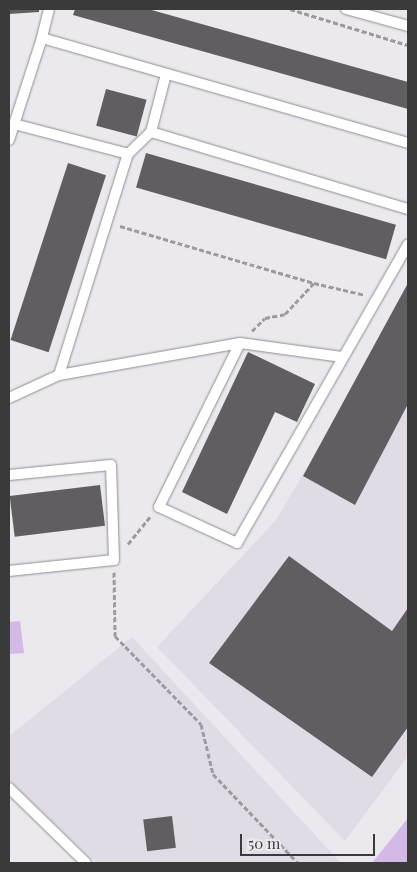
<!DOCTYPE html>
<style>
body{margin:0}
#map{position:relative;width:417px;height:872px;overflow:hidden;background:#ece9ee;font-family:"Playfair Display",serif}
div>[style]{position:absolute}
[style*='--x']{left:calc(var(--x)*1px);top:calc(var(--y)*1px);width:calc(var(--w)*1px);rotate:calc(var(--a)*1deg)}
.built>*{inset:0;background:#e1dbe5}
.green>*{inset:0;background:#d3b9e6}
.building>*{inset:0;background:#605e61;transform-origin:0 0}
.path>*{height:3px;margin-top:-1.5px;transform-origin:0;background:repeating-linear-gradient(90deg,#9d9b9e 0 5px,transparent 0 7.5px)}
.roads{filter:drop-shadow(0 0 1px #8e8c90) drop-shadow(0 0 1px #8e8c90)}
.service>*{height:10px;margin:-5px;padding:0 5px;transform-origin:5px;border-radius:5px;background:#fff}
span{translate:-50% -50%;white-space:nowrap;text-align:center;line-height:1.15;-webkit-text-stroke:5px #ece9ee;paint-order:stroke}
.frame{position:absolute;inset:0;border:10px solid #3b3a3b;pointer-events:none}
.scale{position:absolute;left:240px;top:834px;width:135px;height:22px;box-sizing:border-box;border:2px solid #3b3a3b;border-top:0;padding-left:6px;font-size:15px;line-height:18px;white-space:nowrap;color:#3b3a3b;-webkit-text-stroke:4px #ece9ee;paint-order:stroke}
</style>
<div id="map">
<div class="built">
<i style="clip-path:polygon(408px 284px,408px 756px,345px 841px,157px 647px,276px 520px,335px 420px)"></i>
<i style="clip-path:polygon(132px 637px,341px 863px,96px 863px,9px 780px,9px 736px)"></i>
</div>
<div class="green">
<i style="clip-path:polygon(20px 621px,24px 653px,9px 654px,9px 622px)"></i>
<i style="clip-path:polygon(408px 818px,408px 863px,372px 863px)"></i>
</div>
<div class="building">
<i style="clip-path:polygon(9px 9px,39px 9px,39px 12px,9px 14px)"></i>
<i style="clip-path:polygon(75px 9px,148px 9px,408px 82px,408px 109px,73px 15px)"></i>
<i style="left:106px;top:89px;width:42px;height:38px;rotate:15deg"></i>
<i style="left:146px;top:153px;width:260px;height:36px;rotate:16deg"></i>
<i style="left:68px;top:163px;width:40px;height:186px;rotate:18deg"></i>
<i style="clip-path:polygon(408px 283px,408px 404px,355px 505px,303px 476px)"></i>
<i style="clip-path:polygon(248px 352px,315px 384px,297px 422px,275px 412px,227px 514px,182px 492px)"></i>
<i style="left:100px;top:485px;width:41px;height:91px;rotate:83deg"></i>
<i style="clip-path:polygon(289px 556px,392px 631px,408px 608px,408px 727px,372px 777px,209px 663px)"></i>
<i style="left:172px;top:816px;width:32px;height:29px;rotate:83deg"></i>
</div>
<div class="path">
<i style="--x:290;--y:9;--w:123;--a:17"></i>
<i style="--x:120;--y:226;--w:202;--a:16.4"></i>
<i style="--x:252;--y:331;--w:18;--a:-45"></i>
<i style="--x:265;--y:318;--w:20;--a:-11"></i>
<i style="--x:285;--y:314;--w:42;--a:-46.9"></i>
<i style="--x:314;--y:283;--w:52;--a:13.2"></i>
<i style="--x:128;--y:544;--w:36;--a:-51"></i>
<i style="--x:114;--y:572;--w:64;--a:89.1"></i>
<i style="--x:115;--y:636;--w:123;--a:45.7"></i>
<i style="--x:201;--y:724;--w:51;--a:76.5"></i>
<i style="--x:213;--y:774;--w:123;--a:46.3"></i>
</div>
<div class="roads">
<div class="service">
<i style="--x:49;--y:9;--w:30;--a:104"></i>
<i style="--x:42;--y:38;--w:381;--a:16"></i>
<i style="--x:346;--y:9;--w:64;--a:15.3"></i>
<i style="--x:14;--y:124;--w:118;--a:14.7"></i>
<i style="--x:151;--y:132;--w:268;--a:16.7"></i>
<i style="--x:9;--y:140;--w:107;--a:-72.1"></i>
<i style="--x:240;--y:343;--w:183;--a:116.3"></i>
<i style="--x:159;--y:507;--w:86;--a:24.8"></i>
<i style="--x:237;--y:543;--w:344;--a:-60.2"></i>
<i style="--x:59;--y:375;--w:184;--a:-10"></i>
<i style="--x:240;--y:343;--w:103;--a:7.8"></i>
<i style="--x:9;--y:398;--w:55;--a:-24.7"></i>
<i style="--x:59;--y:375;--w:232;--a:-72.7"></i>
<i style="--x:128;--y:154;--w:32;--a:-44"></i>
<i style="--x:151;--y:132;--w:60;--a:-75.5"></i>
<i style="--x:9;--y:475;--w:102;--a:-5.6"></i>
<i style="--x:111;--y:465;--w:95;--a:88.2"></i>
<i style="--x:114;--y:560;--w:106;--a:174"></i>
<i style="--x:9;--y:788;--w:107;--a:44.2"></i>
</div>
</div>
<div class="frame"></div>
<div class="scale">50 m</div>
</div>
